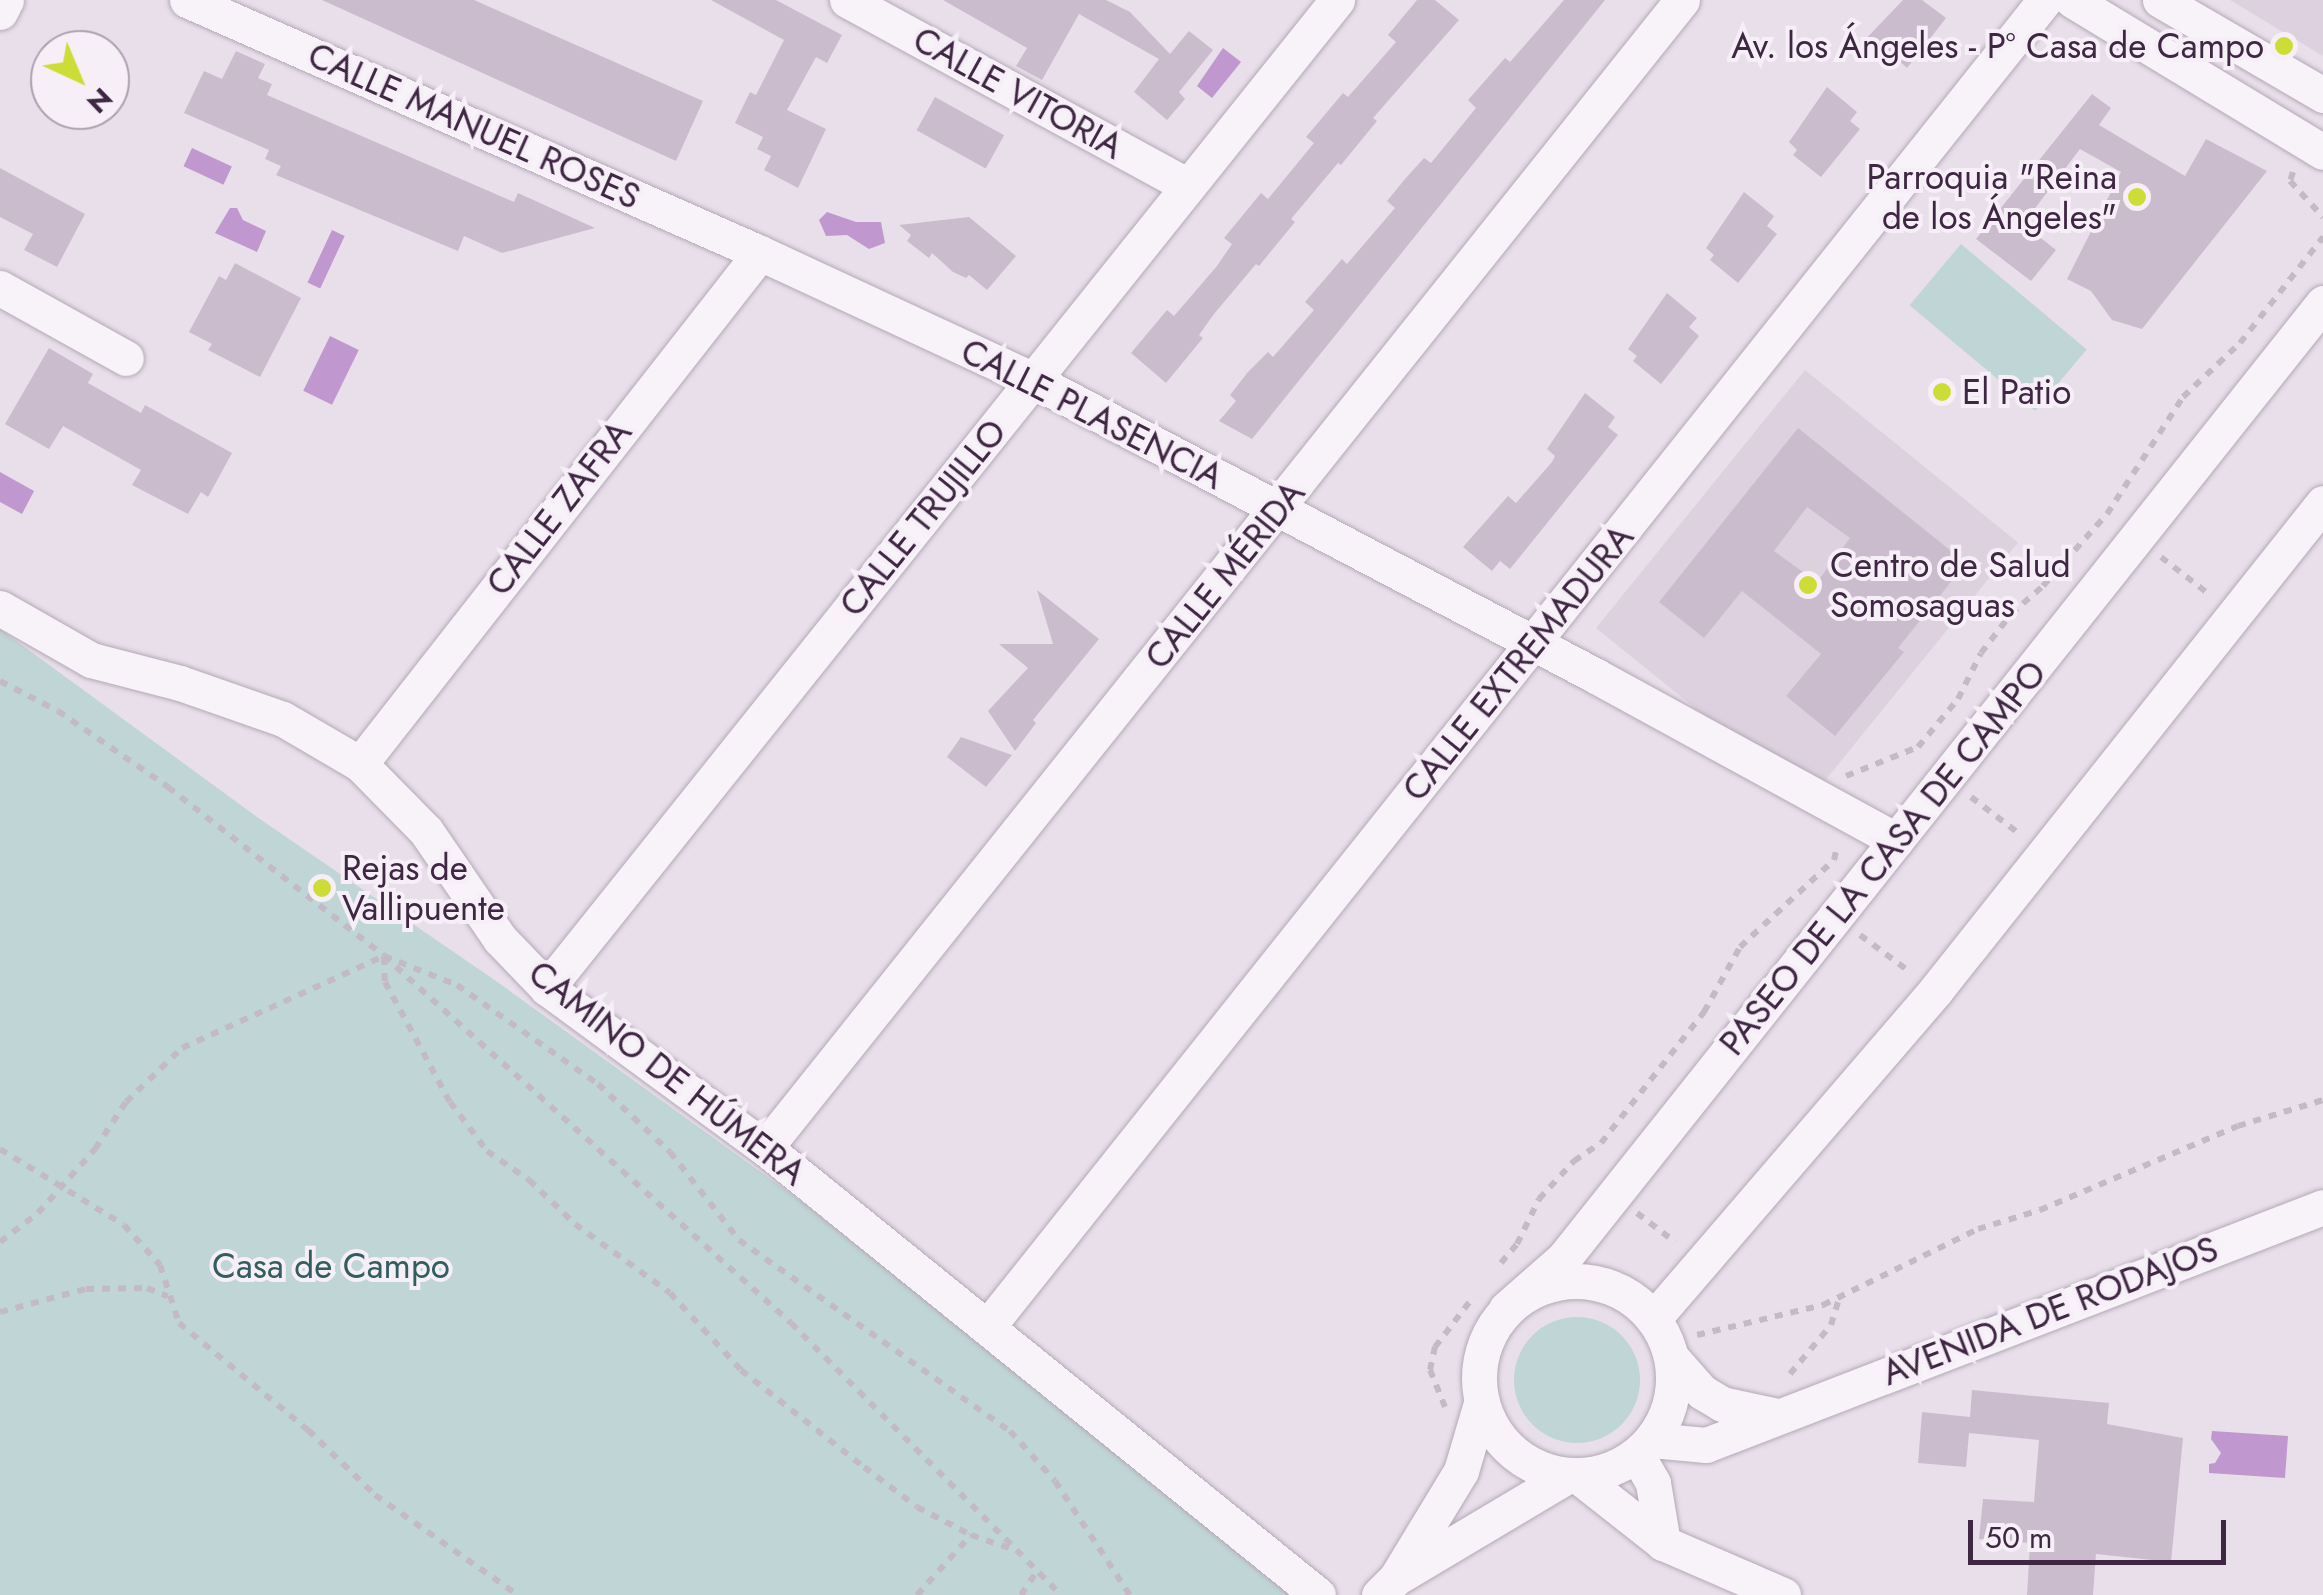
<!DOCTYPE html>
<meta charset="utf-8">
<style>
body{margin:0}
#map{position:relative;width:2323px;height:1595px;overflow:hidden;background:#e8dfea;font-family:Jost,sans-serif}
div>[style]{position:absolute}
[style*='--x']{left:calc(var(--x)*1px);top:calc(var(--y)*1px);width:calc(var(--w)*1px);rotate:calc(var(--a)*1deg)}
.built>*{inset:0;background:#ddd1df;transform-origin:0 0}
.green>*{inset:0;background:#c0d5d5;transform-origin:0 0}
.round{border-radius:50%}
.water>*{inset:0;background:#c097ce;transform-origin:0 0}
.building>*{inset:0;background:#cbbccd;transform-origin:0 0}
.path>*{height:6px;margin-top:-3px;transform-origin:0;background:repeating-linear-gradient(90deg,#c3bac5 0 8px,transparent 0 16px)}
.roads{filter:drop-shadow(0 0 2px #b5a8b8) drop-shadow(0 0 2px #b5a8b8)}
.minor>*{height:35px;margin:-17.5px;padding:0 17.5px;transform-origin:17.5px;border-radius:17.5px;background:#f7f3f8}
.minor>.ring{margin:-17.5px;padding:0;box-sizing:content-box;background:none;border:35px solid #f7f3f8;border-radius:50%}
.dots>*{width:28px;height:28px;translate:-50% -50%;box-sizing:border-box;border:5px solid #f6eff7;border-radius:50%}
span{translate:-50% -50%;white-space:nowrap;text-align:center;line-height:1.15;-webkit-text-stroke:8px #f6eff7;paint-order:stroke}
.poi-label{font-size:35px;color:#3f2643}
.right{translate:-100% -50%;text-align:right}
.left{translate:0 -50%;text-align:left}
.street-label{font-size:35px;color:#3f2643}
.park-label{font-size:35px;color:#325e60}
.north{position:absolute;left:30px;top:30px;width:100px;height:100px;box-sizing:border-box;background:#f6eff7;border:2px solid #ad9faf;border-radius:50%;rotate:136deg;font-size:28px;font-weight:700;line-height:40px;text-align:center;color:#3f2643}
.north::after{content:'';display:block;margin:auto;width:35px;height:45px;background:#cedc37;clip-path:polygon(50% 0,100% 100%,50% 72%,0 100%)}
.scale{position:absolute;left:1968px;top:1520px;width:258px;height:45px;box-sizing:border-box;border:5px solid #3f2643;border-top:0;padding-left:12px;font-size:30px;line-height:35px;white-space:nowrap;color:#3f2643;-webkit-text-stroke:8px #f6eff7;paint-order:stroke}
</style>
<div id="map">
<div class="built">
<i style="clip-path:polygon(2230px 0,2323px 0,2323px 56px)"></i>
<i style="left:1805px;top:370px;width:274px;height:332px;rotate:39deg"></i>
</div>
<div class="green">
<i style="left:1961px;top:244px;width:164px;height:80px;rotate:40deg"></i>
<i style="clip-path:polygon(0 629px,257px 817px,496px 981px,805px 1204px,1292px 1595px,0 1595px)"></i>
<i class="round" style="left:1514px;top:1317px;width:126px;height:126px"></i>
</div>
<div class="water">
<i style="clip-path:polygon(1223px 48px,1241px 62px,1212px 98px,1197px 86px)"></i>
<i style="left:192px;top:148px;width:44px;height:20px;rotate:25deg"></i>
<i style="clip-path:polygon(230px 208px,237px 208px,243px 220px,266px 231px,257px 252px,215px 233px)"></i>
<i style="clip-path:polygon(827px 212px,856px 222px,881px 222px,885px 243px,869px 249px,847px 235px,826px 236px,819px 220px)"></i>
<i style="left:332px;top:230px;width:14px;height:58px;rotate:25deg"></i>
<i style="left:330px;top:336px;width:32px;height:61px;rotate:26deg"></i>
<i style="clip-path:polygon(0 472px,34px 491px,22px 514px,0 502px)"></i>
<i style="clip-path:polygon(2212px 1431px,2288px 1436px,2285px 1478px,2209px 1473px,2209px 1464px,2215px 1463px,2221px 1453px,2211px 1439px)"></i>
</div>
<div class="building">
<i style="clip-path:polygon(322px 0,474px 0,703px 101px,676px 161px)"></i>
<i style="clip-path:polygon(711px 0,776px 0,842px 35px,827px 63px,816px 57px,787px 110px,826px 129px,798px 188px,764px 170px,771px 156px,757px 149px,763px 137px,735px 123px,750px 92px,756px 95px,784px 40px)"></i>
<i style="clip-path:polygon(943px 0,1106px 0,1130px 12px,1170px 54px,1189px 31px,1213px 50px,1179px 92px,1185px 99px,1167px 120px,1134px 92px,1159px 59px,1079px 14px,1042px 80px,1016px 66px,1027px 48px)"></i>
<i style="clip-path:polygon(1417px 0,1435px 0,1459px 20px,1373px 118px,1377px 121px,1341px 165px,1338px 163px,1291px 219px,1295px 222px,1259px 266px,1256px 264px,1214px 314px,1199px 335px,1203px 338px,1166px 383px,1131px 353px,1167px 310px,1174px 316px,1217px 266px,1232px 244px,1224px 238px,1261px 193px,1268px 199px,1314px 143px,1306px 137px,1343px 93px,1348px 97px,1396px 42px,1388px 35px)"></i>
<i style="clip-path:polygon(1564px 0,1605px 0,1252px 439px,1219px 421px,1236px 401px,1230px 395px,1248px 372px,1268px 352px,1273px 357px,1314px 310px,1305px 302px,1342px 259px,1347px 264px,1395px 208px,1387px 201px,1405px 179px,1424px 158px,1431px 163px,1476px 108px,1468px 100px,1505px 58px,1510px 62px)"></i>
<i style="clip-path:polygon(1903px 0,1922px 0,1946px 18px,1907px 68px,1898px 60px,1890px 70px,1859px 46px)"></i>
<i style="clip-path:polygon(236px 51px,265px 64px,258px 78px,272px 84px,267px 95px,514px 202px,518px 193px,595px 228px,502px 253px,464px 236px,458px 251px,276px 175px,281px 166px,265px 159px,269px 150px,184px 113px,204px 71px,222px 79px)"></i>
<i style="clip-path:polygon(1827px 87px,1857px 112px,1850px 121px,1860px 129px,1821px 177px,1793px 155px,1797px 150px,1789px 142px)"></i>
<i style="clip-path:polygon(2092px 94px,2111px 108px,2099px 125px,2185px 176px,2206px 139px,2267px 171px,2142px 329px,2112px 320px,2091px 291px,2067px 279px,2121px 172px,2080px 149px,2023px 224px,2056px 250px,2031px 281px,1976px 239px)"></i>
<i style="left:935px;top:97px;width:79px;height:38px;rotate:29deg"></i>
<i style="clip-path:polygon(0 168px,85px 214px,57px 267px,24px 250px,33px 234px,0 217px)"></i>
<i style="clip-path:polygon(1744px 192px,1774px 216px,1767px 226px,1777px 234px,1738px 283px,1710px 260px,1714px 255px,1706px 248px)"></i>
<i style="clip-path:polygon(969px 217px,1016px 256px,987px 290px,969px 275px,966px 278px,953px 272px,932px 253px,929px 258px,907px 241px,911px 235px,899px 225px)"></i>
<i style="clip-path:polygon(235px 263px,301px 298px,260px 377px,208px 350px,212px 344px,189px 332px,219px 276px,226px 280px)"></i>
<i style="clip-path:polygon(1667px 293px,1697px 318px,1689px 327px,1699px 336px,1661px 384px,1633px 361px,1637px 356px,1628px 349px)"></i>
<i style="clip-path:polygon(49px 348px,93px 374px,88px 383px,141px 413px,145px 405px,232px 453px,208px 497px,201px 492px,188px 514px,132px 485px,141px 470px,63px 426px,49px 449px,5px 424px)"></i>
<i style="clip-path:polygon(1585px 393px,1615px 417px,1608px 427px,1618px 435px,1510px 569px,1500px 561px,1492px 571px,1463px 547px,1508px 496px,1516px 503px,1552px 462px,1555px 456px,1547px 449px)"></i>
<i style="clip-path:polygon(evenodd,1798px 428px,1966px 563px,1898px 648px,1904px 652px,1835px 736px,1786px 696px,1821px 654px,1742px 591px,1704px 638px,1659px 602px,1798px 428px,1807px 507px,1850px 538px,1817px 582px,1774px 551px,1807px 507px)"></i>
<i style="clip-path:polygon(1037px 590px,1099px 639px,1033px 720px,1036px 723px,1015px 751px,988px 711px,1028px 668px,999px 644px,1053px 644px)"></i>
<i style="clip-path:polygon(961px 737px,1012px 755px,986px 787px,947px 757px)"></i>
<i style="clip-path:polygon(1972px 1390px,2109px 1403px,2107px 1424px,2183px 1438px,2171px 1562px,2096px 1554px,2093px 1595px,2027px 1595px,2030px 1543px,1979px 1539px,1983px 1499px,2034px 1502px,2039px 1440px,1969px 1433px,1966px 1467px,1918px 1463px,1922px 1412px,1970px 1417px)"></i>
</div>
<div class="path">
<i style="--x:2293;--y:172;--w:9;--a:108"></i>
<i style="--x:2290;--y:181;--w:49;--a:47.5"></i>
<i style="--x:2161;--y:557;--w:62;--a:37.8"></i>
<i style="--x:0;--y:681;--w:65;--a:27.3"></i>
<i style="--x:58;--y:711;--w:134;--a:34.6"></i>
<i style="--x:168;--y:787;--w:274;--a:38"></i>
<i style="--x:384;--y:956;--w:548;--a:42.04"></i>
<i style="--x:791;--y:1323;--w:383;--a:45.2"></i>
<i style="--x:1846;--y:776;--w:78;--a:-21.9"></i>
<i style="--x:1918;--y:747;--w:62;--a:-50.2"></i>
<i style="--x:1958;--y:699;--w:51;--a:-63.4"></i>
<i style="--x:1981;--y:653;--w:49;--a:-52.4"></i>
<i style="--x:2011;--y:614;--w:43;--a:-41.2"></i>
<i style="--x:2043;--y:586;--w:96;--a:-48.4"></i>
<i style="--x:2107;--y:514;--w:140;--a:-57"></i>
<i style="--x:2183;--y:397;--w:79;--a:-43.5"></i>
<i style="--x:2240;--y:343;--w:135;--a:-51.9"></i>
<i style="--x:1971;--y:797;--w:63;--a:37.2"></i>
<i style="--x:1860;--y:935;--w:62;--a:36.5"></i>
<i style="--x:384;--y:957;--w:25;--a:88"></i>
<i style="--x:385;--y:982;--w:136;--a:61.6"></i>
<i style="--x:450;--y:1102;--w:61;--a:52.9"></i>
<i style="--x:487;--y:1151;--w:51;--a:34.6"></i>
<i style="--x:529;--y:1180;--w:64;--a:43.7"></i>
<i style="--x:575;--y:1224;--w:117;--a:36"></i>
<i style="--x:670;--y:1293;--w:105;--a:47.3"></i>
<i style="--x:741;--y:1370;--w:157;--a:38.3"></i>
<i style="--x:864;--y:1467;--w:66;--a:37"></i>
<i style="--x:917;--y:1507;--w:61;--a:27.4"></i>
<i style="--x:971;--y:1535;--w:43;--a:18.9"></i>
<i style="--x:0;--y:1149;--w:145;--a:31.5"></i>
<i style="--x:124;--y:1225;--w:54;--a:48"></i>
<i style="--x:160;--y:1265;--w:61;--a:71.9"></i>
<i style="--x:179;--y:1323;--w:168;--a:39.7"></i>
<i style="--x:308;--y:1430;--w:93;--a:44.1"></i>
<i style="--x:375;--y:1495;--w:174;--a:35"></i>
<i style="--x:1637;--y:1213;--w:48;--a:37.3"></i>
<i style="--x:0;--y:1242;--w:48;--a:-37.3"></i>
<i style="--x:38;--y:1213;--w:86;--a:-48.3"></i>
<i style="--x:95;--y:1149;--w:56;--a:-56.6"></i>
<i style="--x:126;--y:1102;--w:78;--a:-44"></i>
<i style="--x:182;--y:1048;--w:222;--a:-24.5"></i>
<i style="--x:384;--y:956;--w:79;--a:21.7"></i>
<i style="--x:457;--y:985;--w:172;--a:35.1"></i>
<i style="--x:598;--y:1084;--w:99;--a:43.4"></i>
<i style="--x:670;--y:1152;--w:112;--a:51.9"></i>
<i style="--x:739;--y:1240;--w:332;--a:35.2"></i>
<i style="--x:1010;--y:1431;--w:67;--a:48"></i>
<i style="--x:1055;--y:1481;--w:136;--a:56.7"></i>
<i style="--x:1501;--y:1263;--w:25;--a:-50"></i>
<i style="--x:1517;--y:1244;--w:50;--a:-63.9"></i>
<i style="--x:1539;--y:1199;--w:52;--a:-47.4"></i>
<i style="--x:1574;--y:1161;--w:32;--a:-34"></i>
<i style="--x:1601;--y:1143;--w:167;--a:-51.8"></i>
<i style="--x:1704;--y:1012;--w:74;--a:-61"></i>
<i style="--x:1740;--y:947;--w:128;--a:-42.8"></i>
<i style="--x:1834;--y:860;--w:13;--a:-77"></i>
<i style="--x:0;--y:1312;--w:89;--a:-15"></i>
<i style="--x:86;--y:1289;--w:61;--a:-0.9"></i>
<i style="--x:147;--y:1288;--w:22;--a:22"></i>
<i style="--x:1697;--y:1335;--w:130;--a:-13.4"></i>
<i style="--x:1823;--y:1305;--w:173;--a:-26.1"></i>
<i style="--x:1978;--y:1229;--w:65;--a:-17"></i>
<i style="--x:2040;--y:1210;--w:215;--a:-23"></i>
<i style="--x:2238;--y:1126;--w:89;--a:-17"></i>
<i style="--x:1790;--y:1374;--w:64;--a:-50.1"></i>
<i style="--x:1831;--y:1325;--w:28;--a:-73"></i>
<i style="--x:1445;--y:1407;--w:40;--a:-112"></i>
<i style="--x:1430;--y:1370;--w:24;--a:-78"></i>
<i style="--x:1435;--y:1347;--w:64;--a:-52.6"></i>
<i style="--x:917;--y:1595;--w:81;--a:-48"></i>
<i style="--x:1021;--y:1595;--w:29;--a:-56"></i>
</div>
<div class="roads">
<div class="minor">
<i style="--x:187;--y:0;--w:626;--a:23.82"></i>
<i style="--x:760;--y:253;--w:301;--a:24.9"></i>
<i style="--x:1033;--y:380;--w:636;--a:27.73"></i>
<i style="--x:1596;--y:676;--w:342;--a:28.7"></i>
<i style="--x:847;--y:0;--w:388;--a:28.6"></i>
<i style="--x:2072;--y:0;--w:293;--a:31.2"></i>
<i style="--x:2160;--y:0;--w:189;--a:30.2"></i>
<i style="--x:0;--y:12;--w:13;--a:-63"></i>
<i style="--x:0;--y:288;--w:144;--a:29.1"></i>
<i style="--x:0;--y:608;--w:105;--a:29.7"></i>
<i style="--x:91;--y:660;--w:92;--a:14.5"></i>
<i style="--x:180;--y:683;--w:109;--a:19.3"></i>
<i style="--x:283;--y:719;--w:89;--a:30.3"></i>
<i style="--x:360;--y:764;--w:94;--a:45.4"></i>
<i style="--x:426;--y:831;--w:131;--a:55.6"></i>
<i style="--x:500;--y:939;--w:68;--a:46.2"></i>
<i style="--x:547;--y:988;--w:270;--a:36.3"></i>
<i style="--x:765;--y:1148;--w:711;--a:38.95"></i>
<i style="--x:360;--y:764;--w:649;--a:-51.95"></i>
<i style="--x:547;--y:988;--w:1265;--a:-51.35"></i>
<i style="--x:765;--y:1148;--w:1469;--a:-51.38"></i>
<i class="ring" style="left:1479px;top:1281px;width:159px;height:159px"></i>
<i style="--x:1506;--y:1309;--w:77;--a:-41.3"></i>
<i style="--x:1564;--y:1258;--w:1220;--a:-51.52"></i>
<i style="--x:1654;--y:1318;--w:433;--a:-49.3"></i>
<i style="--x:1936;--y:990;--w:622;--a:-51.53"></i>
<i style="--x:989;--y:1325;--w:1694;--a:-51.45"></i>
<i style="--x:1672;--y:1358;--w:45;--a:48.6"></i>
<i style="--x:1702;--y:1392;--w:23;--a:31"></i>
<i style="--x:1722;--y:1404;--w:56;--a:12.3"></i>
<i style="--x:1652;--y:1440;--w:54;--a:5.3"></i>
<i style="--x:1706;--y:1445;--w:661;--a:-21.09"></i>
<i style="--x:1637;--y:1455;--w:32;--a:60"></i>
<i style="--x:1653;--y:1483;--w:61;--a:80.5"></i>
<i style="--x:1578;--y:1476;--w:108;--a:38.2"></i>
<i style="--x:1663;--y:1543;--w:131;--a:23.4"></i>
<i style="--x:1401;--y:1575;--w:193;--a:-30.8"></i>
<i style="--x:1379;--y:1595;--w:24;--a:-45"></i>
<i style="--x:1396;--y:1578;--w:125;--a:-58.7"></i>
<i style="--x:1461;--y:1471;--w:71;--a:-73.6"></i>
</div>
</div>
<div class="dots">
<i style="left:2284px;top:46px;background:#cedc37"></i>
<i style="left:2137px;top:197px;background:#cedc37"></i>
<i style="left:1942px;top:392px;background:#cedc37"></i>
<i style="left:1808px;top:585px;background:#cedc37"></i>
<i style="left:322px;top:888px;background:#cedc37"></i>
</div>
<div class="poi-label">
<span class="right" style="left:2264px;top:46px">Av. los Ángeles - Pº Casa de Campo</span>
<span class="right" style="left:2117px;top:197px">Parroquia "Reina<br>de los Ángeles"</span>
<span class="left" style="left:1962px;top:392px">El Patio</span>
<span class="left" style="left:1830px;top:585px">Centro de Salud<br>Somosaguas</span>
<span class="left" style="left:342px;top:888px">Rejas de<br>Vallipuente</span>
</div>
<div class="street-label">
<span style="left:1018px;top:93px;rotate:29deg">CALLE VITORIA</span>
<span style="left:474px;top:126px;rotate:24deg">CALLE MANUEL ROSES</span>
<span style="left:1092px;top:414px;rotate:27deg">CALLE PLASENCIA</span>
<span style="left:559px;top:508px;rotate:-52deg">CALLE ZAFRA</span>
<span style="left:923px;top:518px;rotate:-51deg">CALLE TRUJILLO</span>
<span style="left:1225px;top:575px;rotate:-51deg">CALLE MÉRIDA</span>
<span style="left:1518px;top:663px;rotate:-51deg">CALLE EXTREMADURA</span>
<span style="left:1883px;top:858px;rotate:-51deg">PASEO DE LA CASA DE CAMPO</span>
<span style="left:667px;top:1073px;rotate:38deg">CAMINO DE HÚMERA</span>
<span style="left:2050px;top:1311px;rotate:-21deg">AVENIDA DE RODAJOS</span>
</div>
<div class="park-label">
<span style="left:331px;top:1266px">Casa de Campo</span>
</div>
<div class="north">N</div>
<div class="scale">50 m</div>
</div>
